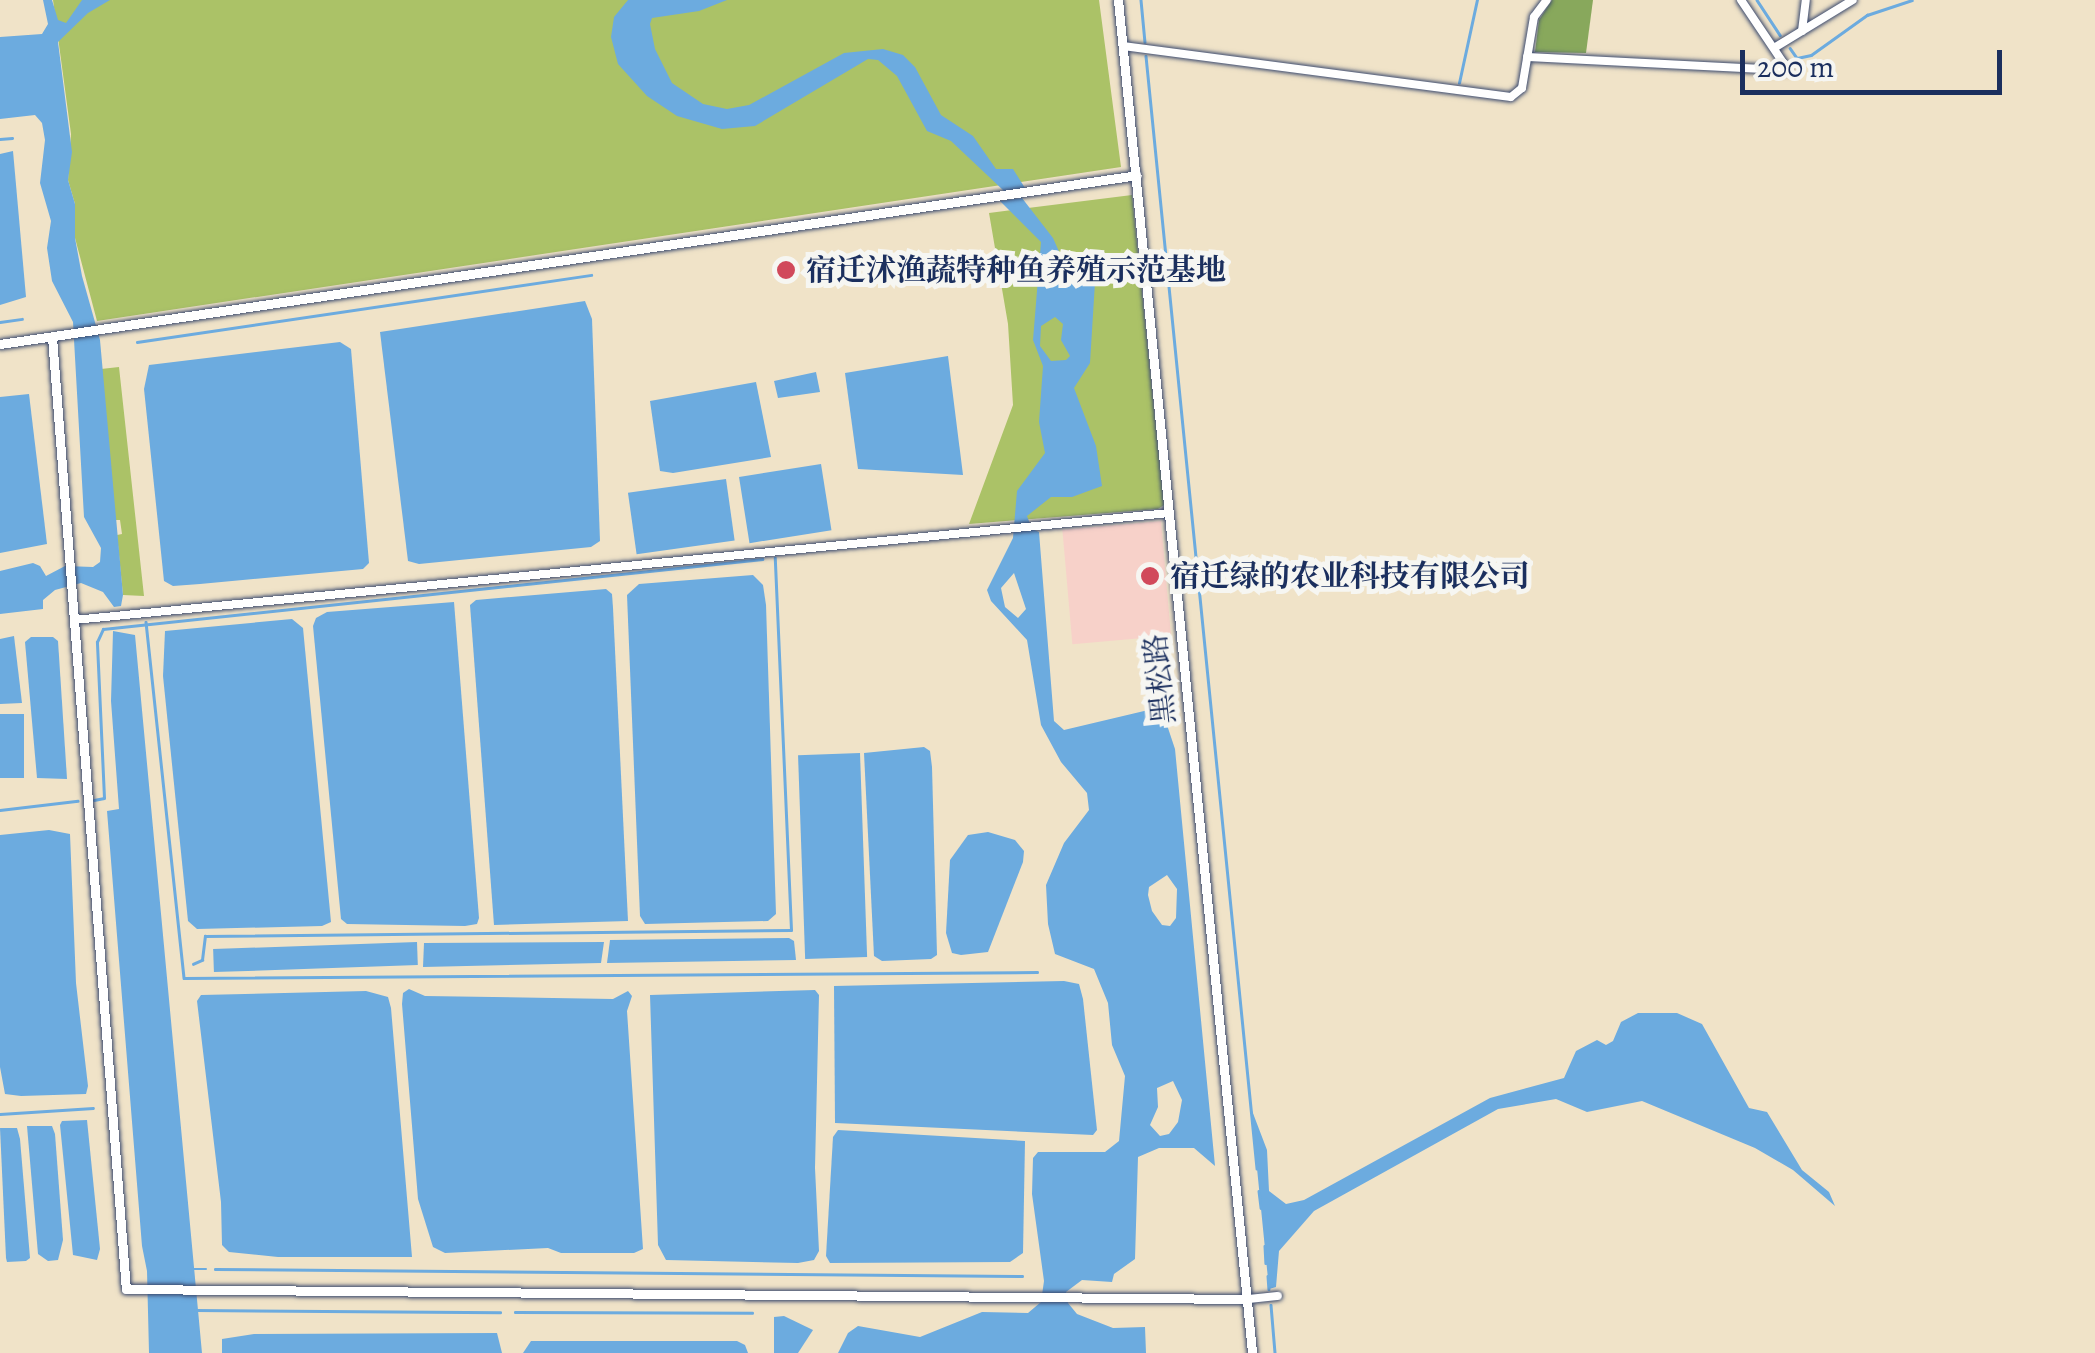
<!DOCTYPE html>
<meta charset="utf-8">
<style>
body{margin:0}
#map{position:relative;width:2095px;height:1353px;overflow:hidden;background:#f0e3c8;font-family:Alegreya,"Noto Serif SC",serif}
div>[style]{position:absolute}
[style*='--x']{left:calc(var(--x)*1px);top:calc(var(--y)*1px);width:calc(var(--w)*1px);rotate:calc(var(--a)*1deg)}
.built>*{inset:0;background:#f7d1c9;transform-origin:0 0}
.green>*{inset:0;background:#abc267}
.forest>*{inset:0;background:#88a85c}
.water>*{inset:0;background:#6cabdf;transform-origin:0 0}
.stream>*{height:2.5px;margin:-1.25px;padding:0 1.25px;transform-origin:1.25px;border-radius:1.25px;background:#6cabdf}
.roads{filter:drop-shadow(0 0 2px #3b4a6e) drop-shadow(0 0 2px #3b4a6e)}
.minor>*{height:8px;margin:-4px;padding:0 4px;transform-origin:4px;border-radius:4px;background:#fff}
.tertiary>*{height:9px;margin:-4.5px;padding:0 4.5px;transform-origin:4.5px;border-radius:4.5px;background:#fff}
.dots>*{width:28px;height:28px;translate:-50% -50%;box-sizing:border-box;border:5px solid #f6f6f2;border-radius:50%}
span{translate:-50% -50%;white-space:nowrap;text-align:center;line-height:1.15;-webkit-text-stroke:10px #f6f6f2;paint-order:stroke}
.poi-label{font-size:30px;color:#1b2f5e;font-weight:700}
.left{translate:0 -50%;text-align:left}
.street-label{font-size:30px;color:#1b2f5e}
.scale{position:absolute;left:1740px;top:50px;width:262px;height:45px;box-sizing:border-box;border:5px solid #1b2f5e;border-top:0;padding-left:12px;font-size:30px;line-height:35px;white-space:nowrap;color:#1b2f5e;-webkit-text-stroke:8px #f6f6f2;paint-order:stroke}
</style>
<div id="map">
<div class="built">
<i style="left:1161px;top:521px;width:115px;height:99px;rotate:85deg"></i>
</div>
<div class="green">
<i style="clip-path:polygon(53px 0,1099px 0,1121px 167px,97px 321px,75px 238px,75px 204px,68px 180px,71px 134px)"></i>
<i style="clip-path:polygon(1132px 195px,1164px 505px,1158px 509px,969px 524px,1013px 405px,1008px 324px,989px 213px)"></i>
<i style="clip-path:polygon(119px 367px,144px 596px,123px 595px,117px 535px,122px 534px,120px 520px,115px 520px,106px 436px,101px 369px)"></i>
</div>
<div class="forest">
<i style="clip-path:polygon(1552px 0,1593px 0,1586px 53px,1535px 52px,1539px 20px)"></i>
</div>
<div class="water">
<i style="clip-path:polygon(43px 0,52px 0,58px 20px,66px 23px,82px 0,110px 0,88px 13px,58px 42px,72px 152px,68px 180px,75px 204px,75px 238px,82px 276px,100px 340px,123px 595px,121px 606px,114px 607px,103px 592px,81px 583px,55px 590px,43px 600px,43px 609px,0 614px,0 571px,33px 563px,40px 566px,46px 576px,65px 566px,93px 567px,100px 562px,101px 548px,84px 517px,73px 322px,52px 281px,47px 248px,51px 221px,40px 183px,45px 140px,42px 123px,35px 115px,0 119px,0 37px,42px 34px,48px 24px)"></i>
<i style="clip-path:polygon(628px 0,727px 0,699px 11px,652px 18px,650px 24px,655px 49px,672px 83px,703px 104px,727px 109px,749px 105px,844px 53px,883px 49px,903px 55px,915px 67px,941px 115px,973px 136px,996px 169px,1013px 169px,1025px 188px,1004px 191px,951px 141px,927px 131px,897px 76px,878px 60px,868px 59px,755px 126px,722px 129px,677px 116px,647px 96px,618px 64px,611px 37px,614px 17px)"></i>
<i style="clip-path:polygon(13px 151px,26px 297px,0 305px,0 154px)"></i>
<i style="clip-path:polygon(evenodd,1022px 198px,1053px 238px,1061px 256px,1091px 260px,1096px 266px,1090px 363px,1074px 388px,1096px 446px,1102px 486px,1072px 497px,1051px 497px,1027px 516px,1032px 529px,1039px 532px,1054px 721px,1064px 730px,1161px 707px,1175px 749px,1215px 1166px,1194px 1148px,1159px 1148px,1138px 1157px,1135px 1259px,1114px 1274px,1112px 1282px,1082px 1280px,1066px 1292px,1068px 1303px,1077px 1314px,1113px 1328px,1145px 1327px,1146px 1353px,838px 1353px,848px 1333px,858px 1326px,920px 1337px,982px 1312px,1028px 1313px,1041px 1302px,1044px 1281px,1032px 1194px,1033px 1158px,1038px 1152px,1105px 1152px,1119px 1141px,1125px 1076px,1112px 1045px,1108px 1003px,1094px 969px,1055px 954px,1048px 924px,1046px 885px,1064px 843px,1089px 810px,1087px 793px,1061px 762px,1041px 725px,1027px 640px,991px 601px,987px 590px,1013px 538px,1017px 491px,1045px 453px,1039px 422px,1043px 366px,1033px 340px,1041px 242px,1000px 201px,1022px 198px,1055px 317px,1063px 324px,1061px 340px,1070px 356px,1066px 360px,1051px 361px,1040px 346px,1041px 326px,1055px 317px,1022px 198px,1014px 573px,1026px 609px,1018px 618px,1005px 607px,1001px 588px,1014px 573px,1022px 198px,1167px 875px,1177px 889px,1176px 918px,1170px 926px,1162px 925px,1152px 911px,1148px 895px,1149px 887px,1167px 875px,1022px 198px,1173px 1081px,1182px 1100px,1178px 1122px,1169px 1134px,1160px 1136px,1150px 1125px,1158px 1107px,1157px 1088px,1173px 1081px)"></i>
<i style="clip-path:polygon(585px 301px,592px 319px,600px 541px,591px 547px,419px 564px,408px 561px,380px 332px)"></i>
<i style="clip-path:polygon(340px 342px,351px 349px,369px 563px,363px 569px,200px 584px,173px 586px,164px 581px,144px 389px,149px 365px)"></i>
<i style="clip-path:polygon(948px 356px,963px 475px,858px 469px,845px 373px)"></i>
<i style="clip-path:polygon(816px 372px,820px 392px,778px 398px,774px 381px)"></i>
<i style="clip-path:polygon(756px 382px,771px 457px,673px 473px,660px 471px,650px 401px)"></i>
<i style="clip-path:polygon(29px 394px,47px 544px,0 553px,0 397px)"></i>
<i style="left:821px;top:464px;width:67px;height:83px;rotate:81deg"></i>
<i style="left:726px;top:479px;width:62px;height:99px;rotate:82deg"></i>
<i style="clip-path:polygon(753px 575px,763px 585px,766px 605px,776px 914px,768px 921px,645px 924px,640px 916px,627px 595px,639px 584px)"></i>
<i style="clip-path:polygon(606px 589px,612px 594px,613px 608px,628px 921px,494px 925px,470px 605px,476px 600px)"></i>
<i style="clip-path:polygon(454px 602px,479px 918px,477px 924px,465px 926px,347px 924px,341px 919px,313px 626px,316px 618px,327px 612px)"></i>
<i style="clip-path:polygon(292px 619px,303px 628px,331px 922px,322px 926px,197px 929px,188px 921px,163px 676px,165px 631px)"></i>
<i style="clip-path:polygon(113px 631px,135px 635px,202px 1353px,149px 1353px,147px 1271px,142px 1246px,107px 811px,119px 809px,111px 701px)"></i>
<i style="clip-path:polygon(14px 636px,22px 703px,0 704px,0 639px)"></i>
<i style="clip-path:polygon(31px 637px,53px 637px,58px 641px,67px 779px,37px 778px,25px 642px)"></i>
<i style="left:0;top:714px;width:24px;height:64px"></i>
<i style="clip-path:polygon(924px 747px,930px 751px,932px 767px,937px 955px,931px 959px,882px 961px,874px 956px,864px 753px)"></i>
<i style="left:860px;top:753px;width:204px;height:62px;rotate:88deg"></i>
<i style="clip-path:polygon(49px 830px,70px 834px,76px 983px,88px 1086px,86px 1094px,21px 1096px,5px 1094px,0 1067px,0 835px)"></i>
<i style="clip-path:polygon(988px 832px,1015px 840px,1024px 851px,1023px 862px,988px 952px,961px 955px,952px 953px,946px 933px,950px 860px,968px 835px)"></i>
<i style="clip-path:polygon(789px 938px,794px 941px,796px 960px,607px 963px,610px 940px)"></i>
<i style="left:417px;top:942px;width:23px;height:204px;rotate:88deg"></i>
<i style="clip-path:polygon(604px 942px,601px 963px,423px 967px,424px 943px)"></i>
<i style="clip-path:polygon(1064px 981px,1079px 984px,1083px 999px,1097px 1130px,1093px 1135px,835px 1123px,834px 986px)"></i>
<i style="clip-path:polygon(409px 989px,425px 996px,613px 999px,628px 991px,632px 996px,627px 1011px,643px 1249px,634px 1253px,561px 1253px,548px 1248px,445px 1253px,433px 1247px,418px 1199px,402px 1004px,403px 993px)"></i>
<i style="clip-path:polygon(815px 990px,819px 995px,815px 1168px,819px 1251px,814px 1260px,798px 1263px,666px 1260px,658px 1245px,650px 995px)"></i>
<i style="clip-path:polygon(366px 991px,388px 997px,391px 1008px,412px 1257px,278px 1257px,229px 1252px,222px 1245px,221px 1202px,197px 1001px,201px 995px)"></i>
<i style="clip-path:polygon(1638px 1013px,1677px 1013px,1702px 1024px,1749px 1108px,1767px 1112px,1802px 1170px,1829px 1192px,1835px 1206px,1793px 1170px,1755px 1148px,1642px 1101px,1587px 1112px,1556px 1099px,1498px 1109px,1314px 1211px,1279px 1251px,1276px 1287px,1269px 1289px,1251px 1108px,1267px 1150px,1269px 1191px,1286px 1204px,1304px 1200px,1490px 1098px,1564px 1078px,1576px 1051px,1597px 1040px,1606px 1045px,1613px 1041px,1621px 1022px)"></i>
<i style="clip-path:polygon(87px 1120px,100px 1249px,97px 1260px,73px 1255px,60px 1125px,62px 1121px)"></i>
<i style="clip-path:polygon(27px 1126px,52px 1126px,55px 1134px,63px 1240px,58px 1260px,48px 1261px,38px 1254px)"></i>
<i style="clip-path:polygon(0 1128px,17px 1128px,20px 1139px,30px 1258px,26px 1261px,7px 1262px,6px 1258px)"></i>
<i style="clip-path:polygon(838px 1130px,1025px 1141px,1023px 1253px,1010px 1262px,830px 1263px,826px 1256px,833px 1137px)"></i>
<i style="clip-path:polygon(784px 1316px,813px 1330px,798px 1353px,774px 1353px,774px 1317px)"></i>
<i style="clip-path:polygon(497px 1333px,502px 1353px,222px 1353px,222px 1339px,254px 1334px)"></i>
<i style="clip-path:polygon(531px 1341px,737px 1341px,745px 1345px,748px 1353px,523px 1353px)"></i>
</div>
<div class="stream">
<i style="--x:1141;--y:0;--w:42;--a:84.6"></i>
<i style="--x:1757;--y:0;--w:42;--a:56.7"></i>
<i style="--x:1790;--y:48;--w:12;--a:55"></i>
<i style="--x:1797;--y:58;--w:14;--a:-12"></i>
<i style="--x:1811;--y:55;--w:69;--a:-35.5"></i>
<i style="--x:1867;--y:15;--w:47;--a:-18.4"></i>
<i style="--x:1146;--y:56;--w:1118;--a:84.3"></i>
<i style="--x:1459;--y:83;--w:85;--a:-77.8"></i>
<i style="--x:0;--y:139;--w:12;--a:-5"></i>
<i style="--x:0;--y:322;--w:22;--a:-8"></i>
<i style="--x:137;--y:342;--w:459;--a:-8.4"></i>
<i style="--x:146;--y:622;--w:358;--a:83.9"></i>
<i style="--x:184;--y:978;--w:853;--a:-0.4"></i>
<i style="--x:94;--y:800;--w:10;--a:-11"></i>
<i style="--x:104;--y:798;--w:156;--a:-92.6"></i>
<i style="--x:97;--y:642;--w:14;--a:-65"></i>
<i style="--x:103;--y:629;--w:663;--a:-6.06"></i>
<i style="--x:0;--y:810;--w:78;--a:-6.7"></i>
<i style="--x:193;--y:964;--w:10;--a:-24"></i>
<i style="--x:202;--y:960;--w:24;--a:-83"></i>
<i style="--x:205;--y:936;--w:586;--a:-0.59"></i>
<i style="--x:791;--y:930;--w:372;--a:-92.5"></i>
<i style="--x:0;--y:1114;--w:93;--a:-3.7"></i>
<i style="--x:1259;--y:1191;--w:17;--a:83"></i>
<i style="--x:1265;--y:1246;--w:17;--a:87"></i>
<i style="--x:192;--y:1269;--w:14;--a:0"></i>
<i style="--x:215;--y:1269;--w:807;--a:0.5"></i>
<i style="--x:1268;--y:1276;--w:13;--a:86"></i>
<i style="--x:1271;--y:1305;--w:48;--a:85.2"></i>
<i style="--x:195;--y:1310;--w:305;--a:0.4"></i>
<i style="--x:515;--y:1312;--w:237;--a:0.2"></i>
</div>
<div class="roads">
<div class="minor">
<i style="--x:1741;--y:0;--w:84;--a:56.1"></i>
<i style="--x:1802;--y:31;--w:31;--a:-83"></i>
<i style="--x:1123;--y:46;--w:391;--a:7.5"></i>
<i style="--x:1511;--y:97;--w:14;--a:-39"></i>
<i style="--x:1522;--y:88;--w:72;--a:-80.4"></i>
<i style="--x:1534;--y:17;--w:21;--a:-53"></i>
<i style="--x:1774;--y:48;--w:92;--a:-31.3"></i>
<i style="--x:1527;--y:57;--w:261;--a:2.9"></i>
<i style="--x:74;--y:620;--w:1100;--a:-5.58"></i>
<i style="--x:1248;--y:1299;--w:30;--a:-6"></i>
</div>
<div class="tertiary">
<i style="--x:1118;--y:0;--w:1360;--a:84.34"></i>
<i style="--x:52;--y:337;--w:955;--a:85.56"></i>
<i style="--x:126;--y:1289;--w:1122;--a:0.51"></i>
<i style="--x:0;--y:344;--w:1149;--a:-8.45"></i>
</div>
</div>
<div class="dots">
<i style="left:786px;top:270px;background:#d1495b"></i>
<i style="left:1150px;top:576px;background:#d1495b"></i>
</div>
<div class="poi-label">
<span class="left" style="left:806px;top:270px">宿迁沭渔蔬特种鱼养殖示范基地</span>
<span class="left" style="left:1170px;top:576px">宿迁绿的农业科技有限公司</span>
</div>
<div class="street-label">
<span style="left:1160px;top:679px;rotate:-96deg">黑松路</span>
</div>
<div class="scale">200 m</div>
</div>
